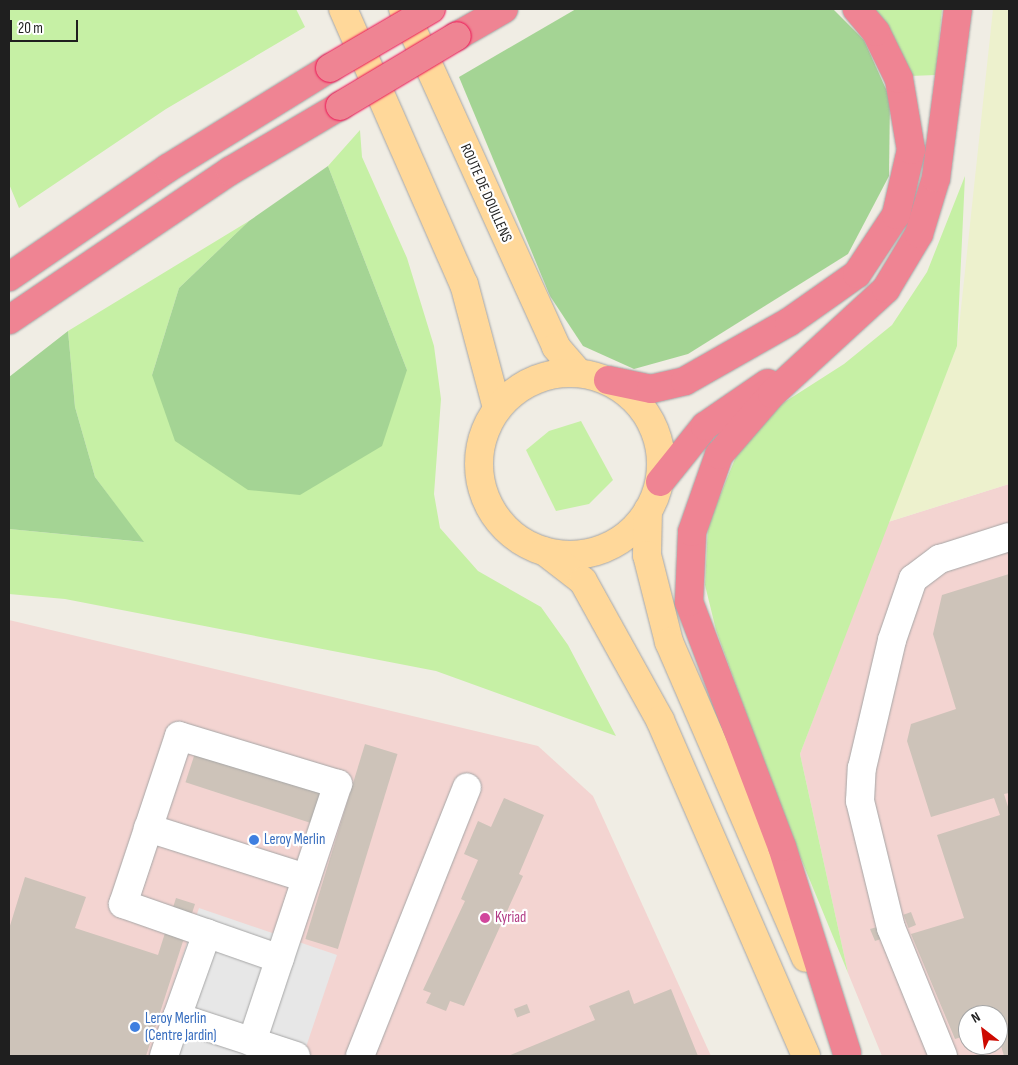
<!DOCTYPE html>
<style>
body{margin:0}
#map{position:relative;width:1018px;height:1065px;overflow:hidden;background:#f0ede4;font-family:"Sofia Sans Condensed",sans-serif}
div>[style]{position:absolute}
[style*='--x']{left:calc(var(--x)*1px);top:calc(var(--y)*1px);width:calc(var(--w)*1px);rotate:calc(var(--a)*1deg)}
.commercial>*{inset:0;background:#f3d4d1}
.farmland>*{inset:0;background:#edf1cd}
.grass>*{inset:0;background:#c6f0a5}
.forest>*{inset:0;background:#a4d494}
.parking>*{inset:0;background:#e7e7e7}
.building>*{inset:0;background:#cdc3b9;transform-origin:0 0}
.roads{filter:drop-shadow(0 0 1px #a6a6a6) drop-shadow(0 0 1px #a6a6a6)}
.minor>*{height:28px;margin:-14px;padding:0 14px;transform-origin:14px;border-radius:14px;background:#fff}
.major>*{height:28px;margin:-14px;padding:0 14px;transform-origin:14px;border-radius:14px;background:#ffd89a}
.major>.ring{margin:-14px;padding:0;box-sizing:content-box;background:none;border:28px solid #ffd89a;border-radius:50%}
.highway>*{height:28px;margin:-14px;padding:0 14px;transform-origin:14px;border-radius:14px;background:#ef8493}
.bridges{filter:drop-shadow(0 0 1px #ec1354) drop-shadow(0 0 1px #ec1354)}
.highway-bridge>*{height:28px;margin:-14px;padding:0 14px;transform-origin:14px;border-radius:14px;background:#ef8493}
.dots>*{width:14px;height:14px;translate:-50% -50%;box-sizing:border-box;border:2px solid #fff;border-radius:50%}
span{translate:-50% -50%;white-space:nowrap;text-align:center;line-height:1.15;-webkit-text-stroke:4.5px #fff;paint-order:stroke}
.street-label{font-size:15px;color:#1f1f1f}
.shop-label{font-size:15px;color:#366cbe}
.left{translate:0 -50%;text-align:left}
.hotel-label{font-size:15px;color:#b23c85}
.frame{position:absolute;inset:0;border:10px solid #1f1f1f;pointer-events:none}
.north{position:absolute;left:958px;top:1005px;width:50px;height:50px;box-sizing:border-box;background:#fff;border:1px solid #a5a5a5;border-radius:50%;rotate:330deg;font-size:14px;font-weight:700;line-height:20px;text-align:center;color:#1f1f1f}
.north::after{content:'';display:block;margin:auto;width:18px;height:22px;background:#cd0900;clip-path:polygon(50% 0,100% 100%,50% 72%,0 100%)}
.scale{position:absolute;left:10px;top:20px;width:68px;height:22px;box-sizing:border-box;border:2px solid #1f1f1f;border-top:0;padding-left:6px;font-size:15px;line-height:18px;white-space:nowrap;color:#1f1f1f;-webkit-text-stroke:4px #fff;paint-order:stroke}
</style>
<div id="map">
<div class="commercial">
<i style="clip-path:polygon(evenodd,1009px 484px,1009px 1056px,882px 1056px,848px 973px,800px 754px,888px 522px,1009px 484px,968px 1015px,998px 1015px,998px 1045px,968px 1045px,968px 1015px)"></i>
<i style="clip-path:polygon(9px 620px,538px 746px,593px 796px,711px 1056px,9px 1056px)"></i>
</div>
<div class="farmland">
<i style="clip-path:polygon(993px 9px,1009px 9px,1009px 484px,888px 522px,957px 346px)"></i>
</div>
<div class="grass">
<i style="clip-path:polygon(9px 9px,296px 9px,305px 27px,166px 109px,19px 208px,9px 184px)"></i>
<i style="clip-path:polygon(874px 9px,942px 9px,936px 75px,910px 76px)"></i>
<i style="clip-path:polygon(360px 130px,362px 157px,407px 258px,434px 346px,441px 399px,434px 494px,440px 528px,478px 571px,541px 607px,568px 645px,616px 736px,436px 671px,65px 599px,9px 594px,9px 529px,143px 542px,95px 477px,75px 407px,68px 331px,249px 221px,179px 288px,152px 375px,407px 370px,328px 166px)"></i>
<i style="clip-path:polygon(965px 176px,957px 346px,800px 754px,848px 973px,781px 810px,716px 630px,705px 585px,708px 525px,737px 454px,780px 405px,844px 364px,892px 325px,927px 272px)"></i>
<i style="clip-path:polygon(581px 421px,613px 480px,589px 504px,556px 511px,526px 450px,549px 431px)"></i>
</div>
<div class="forest">
<i style="clip-path:polygon(576px 9px,833px 9px,864px 40px,890px 98px,889px 176px,848px 254px,688px 354px,634px 369px,583px 346px,550px 296px,459px 77px)"></i>
<i style="clip-path:polygon(328px 166px,407px 370px,382px 446px,300px 495px,248px 490px,175px 441px,152px 375px,179px 288px,249px 221px)"></i>
<i style="clip-path:polygon(68px 331px,75px 407px,95px 477px,144px 542px,9px 529px,9px 377px)"></i>
</div>
<div class="parking">
<i style="clip-path:polygon(199px 908px,337px 955px,303px 1056px,149px 1056px)"></i>
</div>
<div class="building">
<i style="clip-path:polygon(1009px 574px,1009px 793px,1004px 794px,1009px 810px,1009px 1056px,1004px 1056px,998px 1036px,998px 1015px,968px 1015px,968px 1035px,955px 1039px,911px 934px,964px 918px,937px 835px,1000px 815px,994px 798px,931px 817px,907px 741px,911px 724px,956px 709px,933px 634px,942px 595px)"></i>
<i style="left:365px;top:744px;width:34px;height:204px;rotate:17deg"></i>
<i style="left:196px;top:750px;width:135px;height:34px;rotate:18deg"></i>
<i style="clip-path:polygon(504px 798px,544px 815px,519px 874px,523px 876px,464px 1006px,450px 1001px,446px 1011px,426px 1003px,431px 993px,423px 990px,465px 901px,461px 899px,478px 860px,464px 854px,478px 821px,491px 827px)"></i>
<i style="clip-path:polygon(25px 877px,86px 897px,75px 928px,158px 955px,176px 898px,195px 904px,146px 1056px,9px 1056px,9px 929px)"></i>
<i style="left:911px;top:912px;width:14px;height:8px;rotate:69deg"></i>
<i style="clip-path:polygon(877px 927px,881px 939px,875px 941px,870px 929px)"></i>
<i style="clip-path:polygon(671px 989px,698px 1056px,508px 1056px,595px 1020px,589px 1006px,629px 990px,634px 1004px)"></i>
<i style="left:527px;top:1004px;width:9px;height:14px;rotate:69deg"></i>
</div>
<div class="roads">
<div class="minor">
<i style="--x:148;--y:828;--w:166;--a:17.6"></i>
<i style="--x:177;--y:1017;--w:89;--a:-70.3"></i>
<i style="--x:252;--y:1042;--w:272;--a:-71.6"></i>
<i style="--x:338;--y:784;--w:166;--a:-163.2"></i>
<i style="--x:179;--y:736;--w:177;--a:108.4"></i>
<i style="--x:123;--y:904;--w:166;--a:19.3"></i>
<i style="--x:164;--y:1056;--w:41;--a:-71.6"></i>
<i style="--x:177;--y:1017;--w:125;--a:18.1"></i>
<i style="--x:360;--y:1056;--w:289;--a:-68.3"></i>
<i style="--x:943;--y:1056;--w:138;--a:-112.1"></i>
<i style="--x:891;--y:928;--w:131;--a:-103.7"></i>
<i style="--x:860;--y:801;--w:33;--a:-87"></i>
<i style="--x:862;--y:768;--w:131;--a:-76.8"></i>
<i style="--x:892;--y:640;--w:65;--a:-71"></i>
<i style="--x:913;--y:579;--w:34;--a:-37"></i>
<i style="--x:940;--y:559;--w:72;--a:-17.7"></i>
</div>
<div class="major">
<i style="--x:343;--y:9;--w:300;--a:66.3"></i>
<i style="--x:464;--y:284;--w:128;--a:75.1"></i>
<i style="--x:403;--y:9;--w:371;--a:65.6"></i>
<i style="--x:556;--y:347;--w:33;--a:49"></i>
<i class="ring" style="left:479px;top:373px;width:154px;height:154px"></i>
<i style="--x:648;--y:510;--w:45;--a:91.3"></i>
<i style="--x:647;--y:555;--w:90;--a:75.8"></i>
<i style="--x:669;--y:642;--w:344;--a:66.6"></i>
<i style="--x:544;--y:551;--w:49;--a:37.6"></i>
<i style="--x:583;--y:581;--w:159;--a:61"></i>
<i style="--x:660;--y:720;--w:366;--a:66.5"></i>
</div>
<div class="highway">
<i style="--x:457;--y:36;--w:54;--a:-29.9"></i>
<i style="--x:9;--y:277;--w:193;--a:-34.4"></i>
<i style="--x:168;--y:168;--w:190;--a:-31.7"></i>
<i style="--x:9;--y:320;--w:267;--a:-34"></i>
<i style="--x:230;--y:171;--w:128;--a:-30.6"></i>
<i style="--x:608;--y:380;--w:44;--a:11.8"></i>
<i style="--x:651;--y:389;--w:35;--a:-13"></i>
<i style="--x:685;--y:381;--w:120;--a:-29.6"></i>
<i style="--x:789;--y:322;--w:83;--a:-35.2"></i>
<i style="--x:857;--y:274;--w:71;--a:-56.5"></i>
<i style="--x:896;--y:215;--w:67;--a:-77"></i>
<i style="--x:911;--y:150;--w:72;--a:-99.6"></i>
<i style="--x:899;--y:79;--w:52;--a:-116.1"></i>
<i style="--x:876;--y:32;--w:30;--a:-130"></i>
<i style="--x:660;--y:482;--w:72;--a:-51.2"></i>
<i style="--x:705;--y:426;--w:76;--a:-34.3"></i>
<i style="--x:847;--y:1053;--w:216;--a:-107.5"></i>
<i style="--x:782;--y:847;--w:262;--a:-110.8"></i>
<i style="--x:689;--y:602;--w:70;--a:-87.5"></i>
<i style="--x:692;--y:532;--w:82;--a:-70.7"></i>
<i style="--x:719;--y:455;--w:81;--a:-49"></i>
<i style="--x:772;--y:394;--w:155;--a:-42.6"></i>
<i style="--x:886;--y:289;--w:64;--a:-59"></i>
<i style="--x:919;--y:234;--w:59;--a:-73.1"></i>
<i style="--x:936;--y:178;--w:170;--a:-82.6"></i>
</div>
</div>
<div class="bridges">
<div class="highway-bridge">
<i style="--x:330;--y:68;--w:117;--a:-30.3"></i>
<i style="--x:340;--y:106;--w:136;--a:-30.9"></i>
</div>
</div>
<div class="dots">
<i style="left:254px;top:840px;background:#3f7fe0"></i>
<i style="left:485px;top:918px;background:#d1479c"></i>
<i style="left:135px;top:1027px;background:#3f7fe0"></i>
</div>
<div class="street-label">
<span style="left:486px;top:193px;rotate:66deg">ROUTE DE DOULLENS</span>
</div>
<div class="shop-label">
<span class="left" style="left:264px;top:840px">Leroy Merlin</span>
<span class="left" style="left:145px;top:1027px">Leroy Merlin<br>(Centre Jardin)</span>
</div>
<div class="hotel-label">
<span class="left" style="left:495px;top:918px">Kyriad</span>
</div>
<div class="frame"></div>
<div class="north">N</div>
<div class="scale">20 m</div>
</div>
